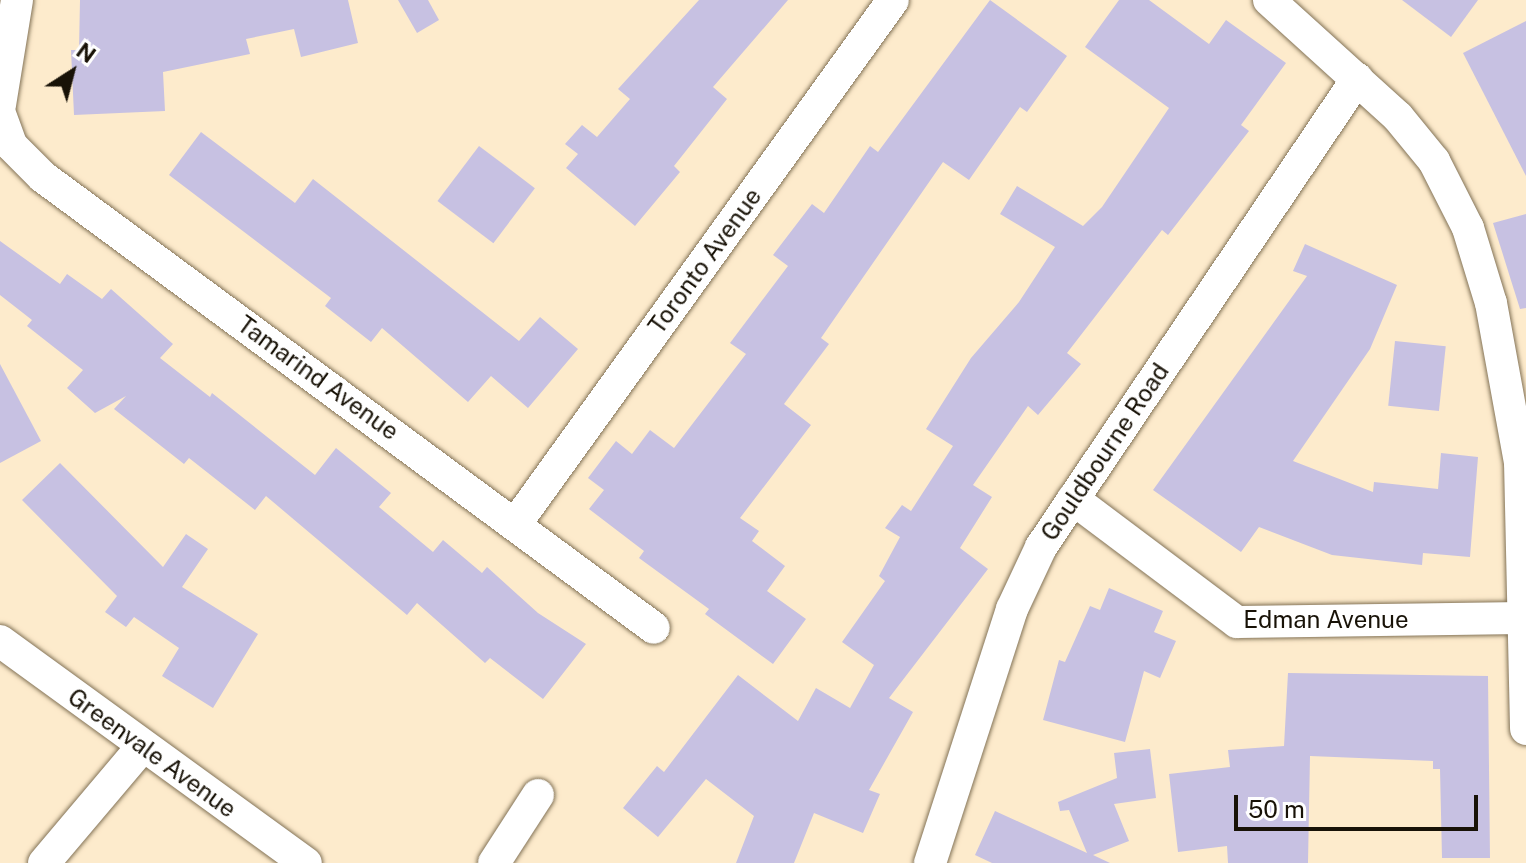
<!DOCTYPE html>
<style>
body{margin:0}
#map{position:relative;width:1526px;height:863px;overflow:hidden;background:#fdebcc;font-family:"Public Sans",sans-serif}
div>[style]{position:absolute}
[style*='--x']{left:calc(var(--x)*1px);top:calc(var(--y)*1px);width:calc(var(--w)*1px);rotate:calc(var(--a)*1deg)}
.building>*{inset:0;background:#c7c1e2;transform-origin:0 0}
.roads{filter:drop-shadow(0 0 2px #837357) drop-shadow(0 0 2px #837357)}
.minor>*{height:32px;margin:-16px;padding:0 16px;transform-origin:16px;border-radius:16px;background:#fff}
span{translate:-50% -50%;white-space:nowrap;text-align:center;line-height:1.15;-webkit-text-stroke:6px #fff;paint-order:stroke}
.street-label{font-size:24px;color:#181207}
.north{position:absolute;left:32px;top:32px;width:80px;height:80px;-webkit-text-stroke:6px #fff;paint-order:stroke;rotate:36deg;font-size:22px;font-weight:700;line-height:32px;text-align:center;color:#181207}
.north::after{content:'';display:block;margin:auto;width:28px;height:36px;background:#181207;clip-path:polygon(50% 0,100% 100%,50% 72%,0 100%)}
.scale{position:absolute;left:1234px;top:795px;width:244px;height:36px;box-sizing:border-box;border:4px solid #181207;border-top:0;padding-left:10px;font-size:24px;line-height:28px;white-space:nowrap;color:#181207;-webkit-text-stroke:6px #fff;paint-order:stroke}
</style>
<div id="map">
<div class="building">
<i style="clip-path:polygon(80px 0,348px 0,358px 43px,301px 57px,294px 29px,246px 39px,250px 54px,163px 72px,165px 111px,74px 115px,71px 50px,79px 50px)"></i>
<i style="clip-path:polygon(398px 0,428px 0,439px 20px,417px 33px)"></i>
<i style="clip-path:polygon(699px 0,788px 0,713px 87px,727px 99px,674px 166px,680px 172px,635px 226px,566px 168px,578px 154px,565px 144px,582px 125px,597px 137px,630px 99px,618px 89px)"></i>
<i style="clip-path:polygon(990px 0,1067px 56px,1027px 112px,1020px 107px,969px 180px,943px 162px,821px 338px,829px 344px,784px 404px,811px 425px,740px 518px,759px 531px,752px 541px,785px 566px,767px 591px,806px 619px,773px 664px,705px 614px,709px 609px,639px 558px,644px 551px,589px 509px,604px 490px,588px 478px,616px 441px,632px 454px,650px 430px,674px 448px,746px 354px,730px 343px,788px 266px,773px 255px,812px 204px,824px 213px,870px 146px,878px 152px)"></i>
<i style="clip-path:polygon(1119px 0,1149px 0,1209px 44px,1226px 20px,1286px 63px,1241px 125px,1249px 131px,1168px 235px,1162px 230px,1067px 353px,1081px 364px,1038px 415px,1028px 406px,973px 485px,992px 497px,960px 548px,988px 569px,889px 698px,913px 712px,869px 790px,880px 794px,863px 833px,814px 813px,794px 863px,736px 863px,754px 816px,706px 779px,658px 837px,623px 808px,657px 766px,664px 772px,738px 675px,798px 721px,816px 688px,850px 708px,874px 665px,842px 642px,885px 581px,879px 576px,900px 537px,885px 528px,902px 505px,911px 511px,953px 446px,926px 429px,971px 358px,1019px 302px,1055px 247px,1000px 214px,1017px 186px,1083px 226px,1102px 207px,1169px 108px,1085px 47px)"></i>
<i style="clip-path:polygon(1402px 0,1478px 0,1451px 37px)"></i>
<i style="clip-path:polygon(1526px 21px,1526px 176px,1463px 53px)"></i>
<i style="clip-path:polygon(201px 132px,295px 203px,313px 179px,519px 341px,540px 317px,578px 349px,528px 408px,491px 376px,468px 402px,382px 328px,371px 342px,325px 306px,331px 298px,169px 175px)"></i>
<i style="left:479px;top:146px;width:70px;height:69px;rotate:37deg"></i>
<i style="clip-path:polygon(1526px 214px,1526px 308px,1520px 309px,1493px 223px)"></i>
<i style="clip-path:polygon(0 241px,60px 284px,67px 274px,102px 299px,111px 289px,173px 344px,160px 358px,210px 397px,212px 393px,315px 475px,336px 448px,391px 493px,379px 507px,433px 552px,443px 540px,482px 573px,487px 567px,538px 613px,586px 644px,543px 699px,490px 658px,485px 663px,417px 603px,407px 615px,266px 496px,255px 510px,189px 458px,184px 464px,114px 409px,126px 396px,95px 413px,67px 388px,83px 370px,27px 326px,32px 320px,0 295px)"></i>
<i style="clip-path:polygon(1305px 244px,1397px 285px,1370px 349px,1293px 461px,1373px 492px,1374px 482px,1438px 489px,1441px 453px,1478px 457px,1470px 557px,1423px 553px,1422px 565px,1332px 555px,1259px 527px,1241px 552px,1153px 490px,1307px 276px,1293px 271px)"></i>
<i style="left:1395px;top:341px;width:51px;height:65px;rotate:6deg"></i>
<i style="clip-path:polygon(0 364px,41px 441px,0 463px)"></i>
<i style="clip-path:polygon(60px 463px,163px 567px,186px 534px,208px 549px,182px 587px,258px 634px,213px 708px,162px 676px,179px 648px,134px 617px,126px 627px,105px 612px,117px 596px,22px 500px)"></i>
<i style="clip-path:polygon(1109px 588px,1163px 611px,1154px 632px,1176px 641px,1160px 678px,1144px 671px,1125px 742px,1043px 720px,1059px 660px,1065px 662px,1090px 606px,1100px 610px)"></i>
<i style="clip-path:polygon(1288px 673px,1488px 676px,1490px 858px,1442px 858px,1440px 769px,1433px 769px,1433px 761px,1310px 756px,1308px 863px,1228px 863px,1227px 846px,1178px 852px,1169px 774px,1230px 767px,1228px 750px,1284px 746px)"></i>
<i style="clip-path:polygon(1150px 749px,1156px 798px,1114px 804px,1129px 841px,1093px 855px,1110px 863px,992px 863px,975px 855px,995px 811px,1087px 853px,1069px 810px,1060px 811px,1058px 802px,1117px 778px,1114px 753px)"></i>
</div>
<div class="roads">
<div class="minor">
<i style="--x:1269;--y:0;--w:174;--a:42.2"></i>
<i style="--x:1398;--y:117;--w:57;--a:50.7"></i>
<i style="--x:1434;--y:161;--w:75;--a:63.1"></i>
<i style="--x:1468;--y:228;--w:78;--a:73"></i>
<i style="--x:1491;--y:303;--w:162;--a:79.7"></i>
<i style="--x:1520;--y:462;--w:267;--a:88.7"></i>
<i style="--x:0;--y:105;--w:106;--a:-80.8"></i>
<i style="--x:0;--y:114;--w:33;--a:70"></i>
<i style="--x:11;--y:145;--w:45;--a:45"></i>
<i style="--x:43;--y:177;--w:759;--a:36.43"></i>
<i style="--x:1073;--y:499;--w:205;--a:36.9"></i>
<i style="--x:1237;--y:622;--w:287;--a:-0.8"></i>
<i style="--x:517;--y:522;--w:643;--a:-54.23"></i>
<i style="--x:0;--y:641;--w:378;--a:36"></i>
<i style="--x:44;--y:863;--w:152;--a:-49.8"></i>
<i style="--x:494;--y:863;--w:81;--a:-57.1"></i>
<i style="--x:930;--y:863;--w:267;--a:-72.1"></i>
<i style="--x:1012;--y:609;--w:68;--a:-64.9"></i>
<i style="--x:1041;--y:547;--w:565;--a:-55.97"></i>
</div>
</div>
<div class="street-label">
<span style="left:705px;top:261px;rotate:-54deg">Toronto Avenue</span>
<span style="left:318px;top:378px;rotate:36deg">Tamarind Avenue</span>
<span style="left:1105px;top:452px;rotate:-56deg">Gouldbourne Road</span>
<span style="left:1326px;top:620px">Edman Avenue</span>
<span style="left:152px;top:753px;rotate:36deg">Greenvale Avenue</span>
</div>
<div class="north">N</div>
<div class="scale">50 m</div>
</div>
